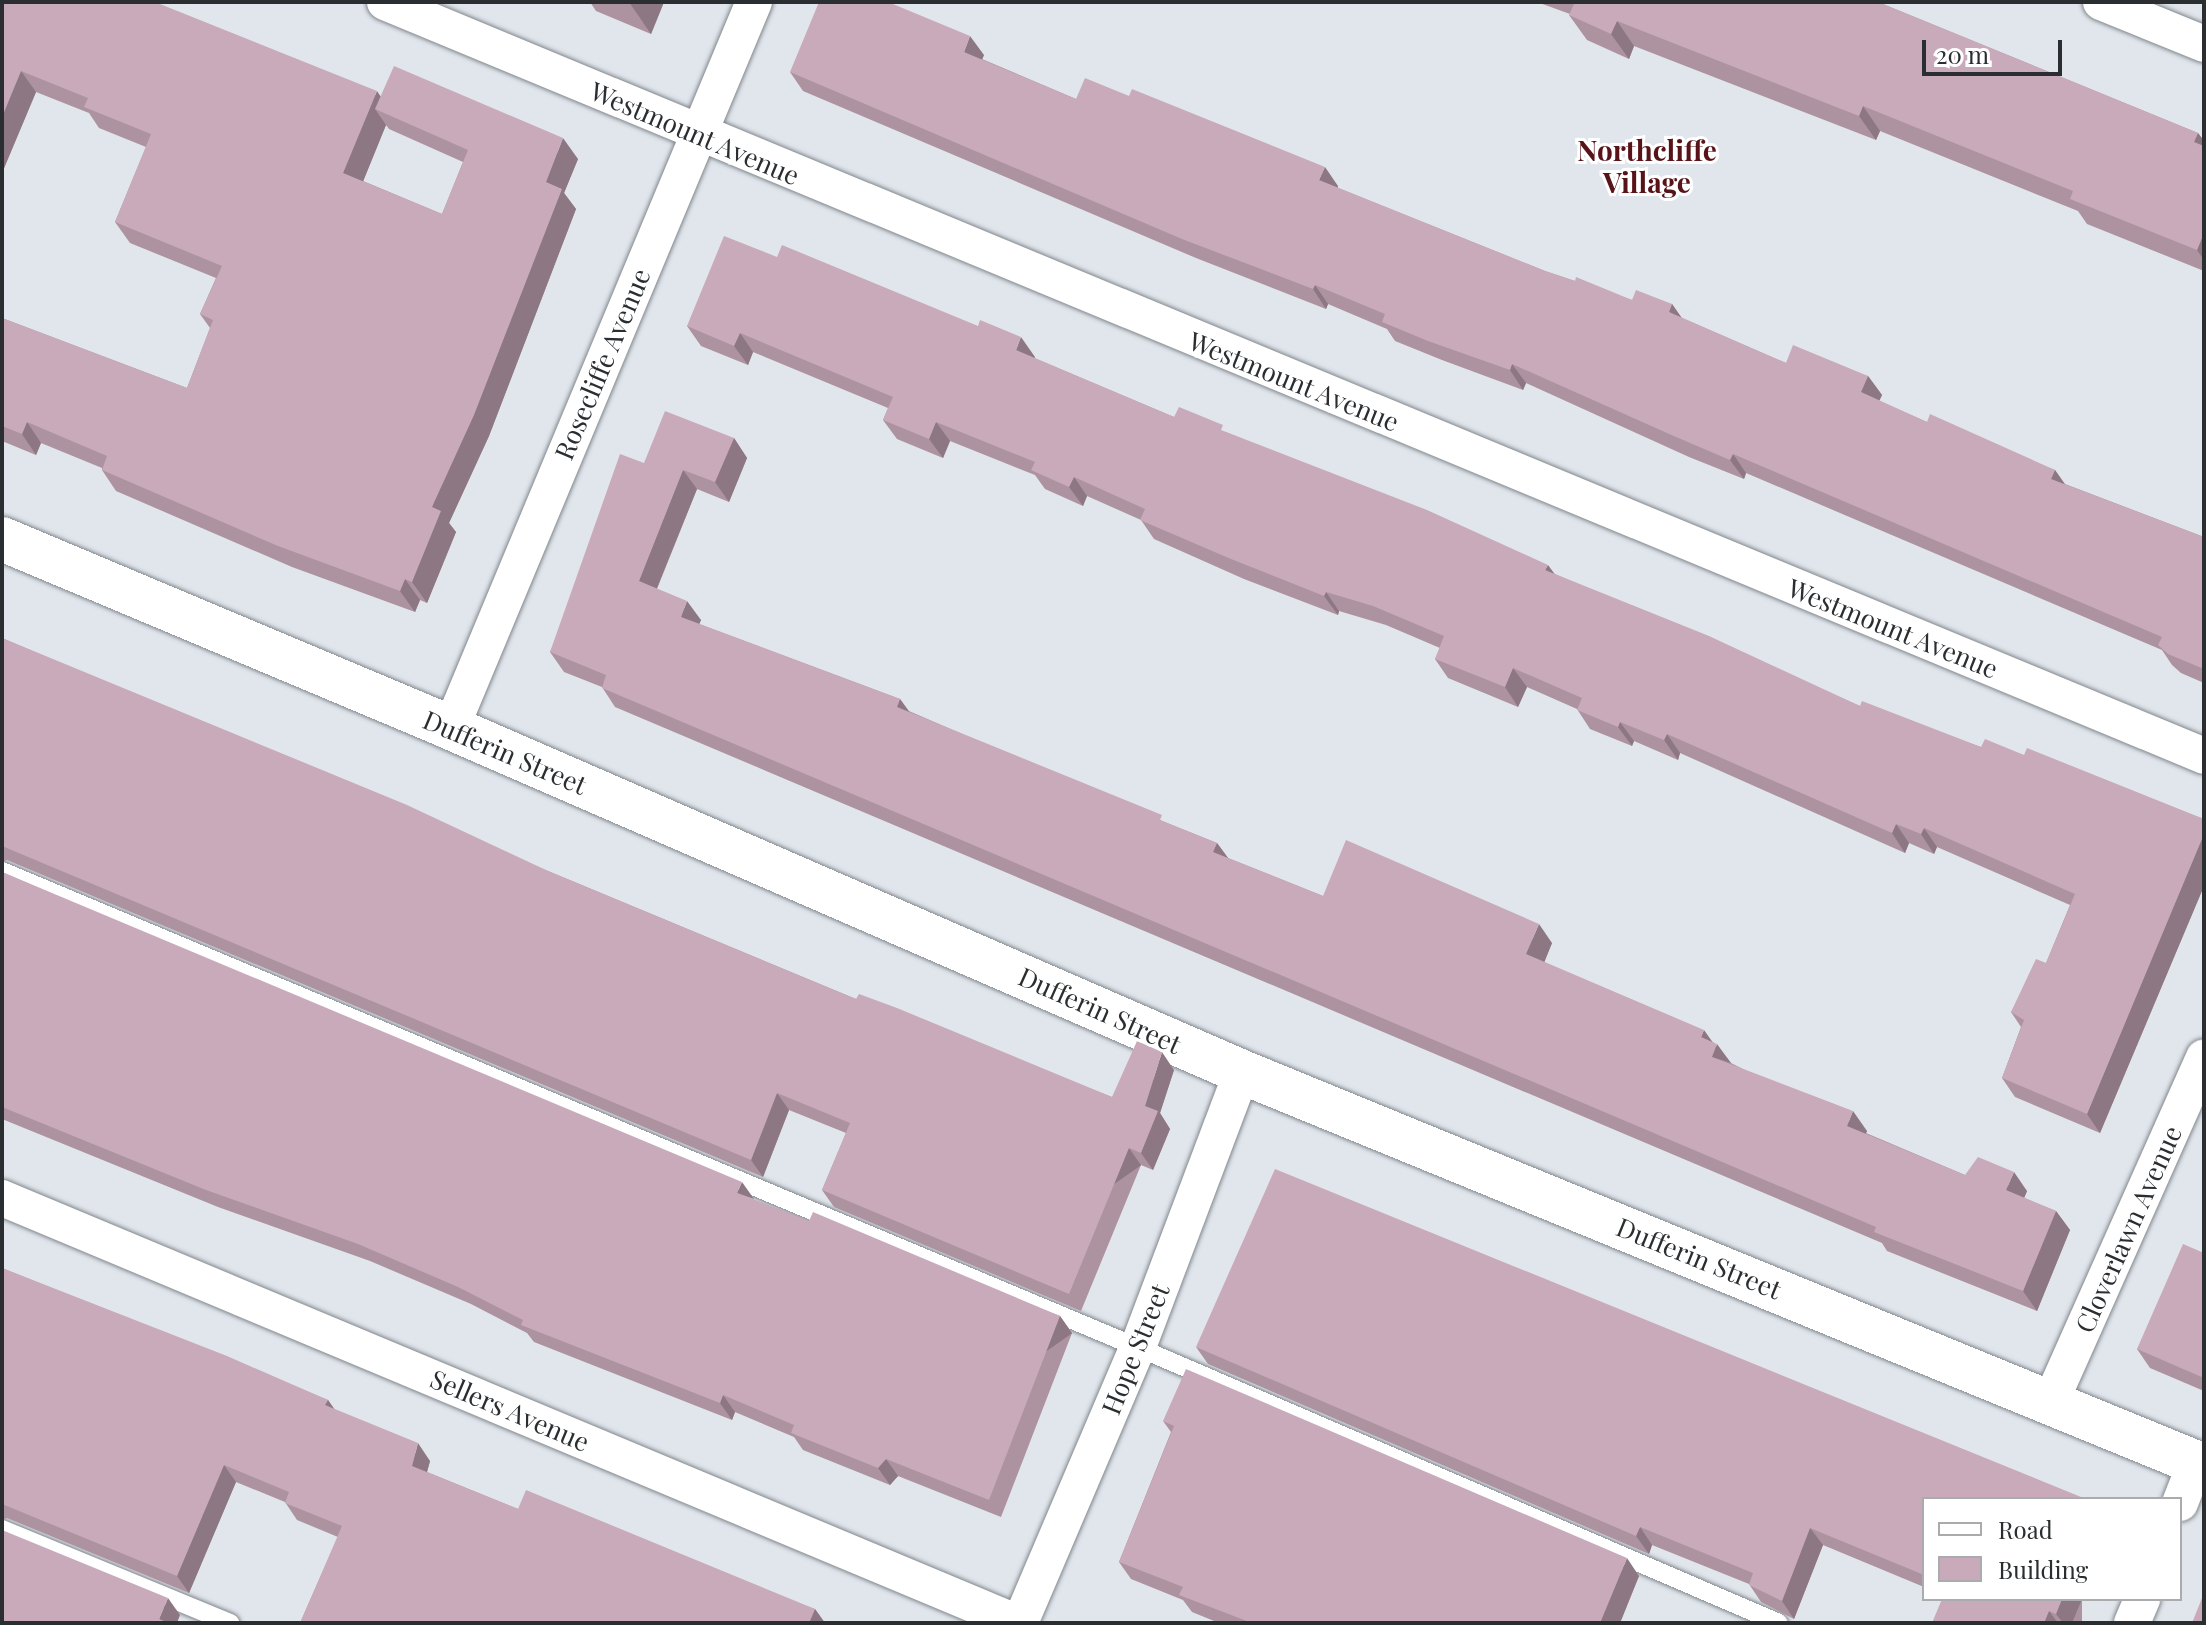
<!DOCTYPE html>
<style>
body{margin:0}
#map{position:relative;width:2206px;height:1625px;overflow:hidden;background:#e0e6ec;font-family:"Playfair Display",serif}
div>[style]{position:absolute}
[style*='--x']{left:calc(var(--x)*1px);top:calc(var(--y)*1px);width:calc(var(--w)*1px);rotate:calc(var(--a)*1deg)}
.roads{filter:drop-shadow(0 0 2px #81878c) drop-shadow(0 0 2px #81878c)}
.service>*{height:18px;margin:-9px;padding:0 9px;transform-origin:9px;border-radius:9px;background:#fff}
.minor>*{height:36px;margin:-18px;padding:0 18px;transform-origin:18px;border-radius:18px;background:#fff}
.secondary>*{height:44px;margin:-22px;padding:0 22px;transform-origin:22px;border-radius:22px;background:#fff}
.wall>*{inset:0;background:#ad92a0;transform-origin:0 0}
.shaded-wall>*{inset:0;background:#8d7782;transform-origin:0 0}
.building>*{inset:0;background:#c9aaba}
span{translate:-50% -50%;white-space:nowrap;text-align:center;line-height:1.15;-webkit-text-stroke:6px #fff;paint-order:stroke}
.street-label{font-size:26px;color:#2b2e30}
.neighbourhood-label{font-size:28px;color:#581318;font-weight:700}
.frame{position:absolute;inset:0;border:4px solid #2b2e30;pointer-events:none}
.legend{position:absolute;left:1922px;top:1497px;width:260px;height:104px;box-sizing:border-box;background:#fff;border:2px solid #aaabac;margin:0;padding:10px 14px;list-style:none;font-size:24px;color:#2b2e30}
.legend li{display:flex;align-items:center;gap:16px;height:40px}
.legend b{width:40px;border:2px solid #aaabac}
.scale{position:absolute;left:1922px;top:40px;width:140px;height:36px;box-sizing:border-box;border:4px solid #2b2e30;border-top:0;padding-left:10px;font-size:24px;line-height:28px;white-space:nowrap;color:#2b2e30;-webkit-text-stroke:6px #fff;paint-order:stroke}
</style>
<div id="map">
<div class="roads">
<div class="service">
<i style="--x:2;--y:871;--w:1261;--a:22.76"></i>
<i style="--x:1165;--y:1359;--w:668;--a:23.27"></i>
<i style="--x:2;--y:1529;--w:247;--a:22.4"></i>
</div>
<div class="minor">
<i style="--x:385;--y:2;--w:1969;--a:22.51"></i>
<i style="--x:2101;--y:2;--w:111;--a:22.2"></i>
<i style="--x:451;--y:728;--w:787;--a:-67.35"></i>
<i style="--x:2;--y:1198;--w:1101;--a:22.7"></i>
<i style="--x:2051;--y:1401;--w:376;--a:-66"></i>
<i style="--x:2180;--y:1503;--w:44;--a:-68.7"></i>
<i style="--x:1020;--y:1623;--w:300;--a:-66.9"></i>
<i style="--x:1138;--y:1347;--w:294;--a:-69.3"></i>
<i style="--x:2132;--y:1623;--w:26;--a:-67"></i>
</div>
<div class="secondary">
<i style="--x:2;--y:539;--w:487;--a:22.8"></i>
<i style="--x:451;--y:728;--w:863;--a:23.5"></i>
<i style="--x:1242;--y:1072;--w:1040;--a:22.27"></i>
</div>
</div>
<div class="wall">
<i style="clip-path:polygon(evenodd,2px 2px,380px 96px,578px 159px,564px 193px,576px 209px,489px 436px,449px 523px,456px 532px,427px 603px,420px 600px,415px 612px,292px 567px,116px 491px,102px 470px,102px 468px,41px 443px,36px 455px,2px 441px,2px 318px,187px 388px,210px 328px,200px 314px,216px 278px,130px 243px,115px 222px,146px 147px,99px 128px,89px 113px,36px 92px,2px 173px,2px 2px,386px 125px,389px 129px,463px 162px,442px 214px,363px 181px,386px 125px)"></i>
<i style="clip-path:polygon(590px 2px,664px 2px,651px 34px,596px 11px)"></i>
<i style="clip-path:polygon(1537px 2px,1878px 2px,2198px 133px,2204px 141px,2204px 271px,2087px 224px,2078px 211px,1880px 131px,1876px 140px,1634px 46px,1629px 59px,1587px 40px,1569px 15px,1570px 14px)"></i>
<i style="clip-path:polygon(984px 55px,982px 59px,1076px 99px,1338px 186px,1338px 188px,1545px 271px,1632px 300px,1672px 304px,1682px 318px,1786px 363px,1868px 376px,1882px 395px,1879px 401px,1927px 422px,2055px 470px,2065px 484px,2204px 537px,2204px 683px,2181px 673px,2172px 665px,2162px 650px,1746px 473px,1744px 479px,1689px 457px,1526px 383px,1523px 390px,1442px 360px,1395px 341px,1387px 329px,1328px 304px,1326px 309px,1196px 258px,803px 91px,790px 72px)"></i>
<i style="clip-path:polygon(777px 257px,1035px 357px,1034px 358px,1174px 417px,1228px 433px,1860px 706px,1981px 747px,2024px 755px,2204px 819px,2204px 886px,2100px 1133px,2015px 1097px,2002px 1078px,2021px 1027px,2011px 1012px,2046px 963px,2070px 905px,1937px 847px,1934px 854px,1909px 843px,1905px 853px,1680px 753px,1678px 760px,1634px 741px,1632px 746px,1590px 729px,1577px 709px,1527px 687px,1518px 707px,1448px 678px,1435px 659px,1440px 648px,1386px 625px,1339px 611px,1338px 615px,1244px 579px,1154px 539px,1141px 520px,1087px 496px,1083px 506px,1045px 489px,1035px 475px,950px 441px,943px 458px,897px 439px,883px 420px,888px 408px,753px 352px,748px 365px,701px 346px,687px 326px)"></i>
<i style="clip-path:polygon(734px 438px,747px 458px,729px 502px,697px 489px,657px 589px,701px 620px,699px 624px,900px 699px,909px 711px,1167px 823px,1217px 843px,1228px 858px,1323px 896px,1552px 943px,1544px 962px,1713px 1042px,1731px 1063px,1867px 1131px,1866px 1133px,1965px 1175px,2027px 1191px,2024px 1198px,2056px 1211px,2070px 1230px,2037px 1311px,1887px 1251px,1882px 1243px,615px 707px,602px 687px,564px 672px,550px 652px,644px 463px)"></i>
<i style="clip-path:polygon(2px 638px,548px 871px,856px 999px,1112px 1097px,1174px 1070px,1160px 1113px,1170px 1129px,1153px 1170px,1141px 1165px,1081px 1311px,834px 1207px,822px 1190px,846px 1133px,789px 1110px,763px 1177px,7px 860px,2px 862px)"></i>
<i style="clip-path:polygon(2px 872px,754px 1200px,1060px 1316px,1072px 1333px,1001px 1517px,898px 1476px,890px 1485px,803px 1450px,794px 1437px,735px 1412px,732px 1420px,534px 1342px,527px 1333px,471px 1304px,370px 1261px,218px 1207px,2px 1119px)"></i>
<i style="clip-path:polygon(2204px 1253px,2204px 1391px,2150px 1368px,2137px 1349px)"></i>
<i style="clip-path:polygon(2px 1268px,328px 1400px,334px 1409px,430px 1461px,427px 1472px,518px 1509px,815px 1609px,825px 1623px,300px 1623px,338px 1537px,297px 1520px,285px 1502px,236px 1482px,189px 1593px,7px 1518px,2px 1520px)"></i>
<i style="clip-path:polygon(1196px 1347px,1924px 1499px,1924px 1587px,1823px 1545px,1794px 1619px,1761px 1602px,1749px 1584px,1652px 1545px,1649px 1554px,1208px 1364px)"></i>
<i style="clip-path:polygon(1163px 1421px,1639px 1576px,1620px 1623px,1219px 1623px,1192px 1612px,1183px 1600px,1131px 1579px,1119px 1562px,1171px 1432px)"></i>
<i style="left:1942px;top:1599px;width:140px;height:26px"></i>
</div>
<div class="shaded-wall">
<i style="clip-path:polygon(629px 2px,664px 2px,651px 34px)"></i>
<i style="clip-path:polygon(1617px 21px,1634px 46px,1629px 59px,1611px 34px)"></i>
<i style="clip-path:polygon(970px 36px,984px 55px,977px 71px,964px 52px)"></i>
<i style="clip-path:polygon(21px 71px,36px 92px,2px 173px,2px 117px)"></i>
<i style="clip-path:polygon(377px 91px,391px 112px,375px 109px,386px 125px,358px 194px,343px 173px)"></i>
<i style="clip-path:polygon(1863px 106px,1880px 131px,1876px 140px,1859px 116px)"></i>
<i style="clip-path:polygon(2198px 133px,2204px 141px,2204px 155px,2194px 142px)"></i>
<i style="clip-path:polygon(563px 138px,578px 159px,564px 193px,576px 209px,489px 436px,449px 523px,456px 532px,427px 603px,412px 582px,432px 507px,546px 182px)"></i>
<i style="clip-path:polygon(1325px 167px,1338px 186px,1333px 199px,1319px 180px)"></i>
<i style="clip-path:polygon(2204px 233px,2204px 260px,2197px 250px)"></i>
<i style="clip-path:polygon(1315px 285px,1328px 304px,1326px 309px,1313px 289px)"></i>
<i style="clip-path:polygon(1672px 304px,1685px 323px,1669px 312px)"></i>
<i style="clip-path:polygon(740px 333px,753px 352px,748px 365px,734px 346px)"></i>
<i style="clip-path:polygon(1021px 337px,1035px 357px,1029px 370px,1016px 350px)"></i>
<i style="clip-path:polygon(1512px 364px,1526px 383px,1523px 390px,1510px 370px)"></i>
<i style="clip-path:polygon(1868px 376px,1882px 395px,1874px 412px,1861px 392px)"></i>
<i style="clip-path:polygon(27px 422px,41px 443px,36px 455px,22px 434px)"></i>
<i style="clip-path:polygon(936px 422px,950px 441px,943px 458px,929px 439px)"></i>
<i style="clip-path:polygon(734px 438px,747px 458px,729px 502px,715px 482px)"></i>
<i style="clip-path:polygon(1733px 454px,1746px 473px,1744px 479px,1730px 460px)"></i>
<i style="clip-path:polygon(683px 470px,697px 489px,652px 600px,639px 581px)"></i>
<i style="clip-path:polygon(2055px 470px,2068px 489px,2051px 479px)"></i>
<i style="clip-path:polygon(1074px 477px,1087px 496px,1083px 506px,1069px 487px)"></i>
<i style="clip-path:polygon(1548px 565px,1562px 584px,1545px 570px)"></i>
<i style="clip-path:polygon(405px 579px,420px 600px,415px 612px,400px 591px)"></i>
<i style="clip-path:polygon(1326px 592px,1339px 611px,1338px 615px,1324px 596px)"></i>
<i style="clip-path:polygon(687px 601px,701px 620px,694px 636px,681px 617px)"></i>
<i style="clip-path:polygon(1513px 668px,1527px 687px,1518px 707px,1505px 687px)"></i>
<i style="clip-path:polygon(900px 699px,914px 719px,897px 707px)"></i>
<i style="clip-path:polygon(1620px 722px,1634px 741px,1632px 746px,1618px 727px)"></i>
<i style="clip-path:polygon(1667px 734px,1680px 753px,1678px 760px,1664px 740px)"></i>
<i style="clip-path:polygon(1896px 824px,1909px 843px,1905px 853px,1892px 833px)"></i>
<i style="clip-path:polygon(1924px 828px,1937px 847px,1934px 854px,1921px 834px)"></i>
<i style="clip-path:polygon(2204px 834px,2204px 886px,2100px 1133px,2087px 1114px)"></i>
<i style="clip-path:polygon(1217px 843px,1231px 862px,1213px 852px)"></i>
<i style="clip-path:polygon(1539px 924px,1552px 943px,1540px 973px,1526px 954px)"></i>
<i style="clip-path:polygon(1704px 1030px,1716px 1047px,1717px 1044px,1731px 1063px,1712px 1057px,1701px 1037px)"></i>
<i style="clip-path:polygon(1162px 1052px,1174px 1070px,1160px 1113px,1170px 1129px,1153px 1170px,1141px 1153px,1145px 1106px)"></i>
<i style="clip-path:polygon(777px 1093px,789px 1110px,763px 1177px,751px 1160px)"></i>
<i style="clip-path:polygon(1853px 1111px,1867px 1131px,1861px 1145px,1847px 1126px)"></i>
<i style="left:1129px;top:1148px;width:21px;height:158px;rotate:55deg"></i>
<i style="clip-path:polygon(2014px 1172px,2027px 1191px,2019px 1210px,2006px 1190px)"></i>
<i style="clip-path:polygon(742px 1182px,754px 1199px,737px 1193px)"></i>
<i style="clip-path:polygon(2056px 1211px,2070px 1230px,2037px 1311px,2023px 1291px)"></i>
<i style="left:1060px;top:1316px;width:21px;height:197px;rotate:55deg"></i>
<i style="clip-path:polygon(723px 1395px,735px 1412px,732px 1420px,720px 1403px)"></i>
<i style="clip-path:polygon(328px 1400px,340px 1417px,325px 1405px)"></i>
<i style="clip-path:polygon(418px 1443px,430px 1461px,424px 1483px,412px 1466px)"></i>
<i style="clip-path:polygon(886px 1459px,898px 1476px,890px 1485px,878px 1468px)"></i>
<i style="clip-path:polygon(224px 1465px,236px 1482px,189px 1593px,177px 1576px)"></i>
<i style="clip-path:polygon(1640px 1527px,1652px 1545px,1649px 1554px,1636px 1536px)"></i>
<i style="clip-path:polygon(1810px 1528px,1823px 1545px,1794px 1619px,1782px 1601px)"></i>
<i style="clip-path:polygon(1627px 1558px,1639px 1576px,1620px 1623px,1600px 1623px)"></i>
<i style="clip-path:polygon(168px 1598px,180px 1615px,177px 1623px,162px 1623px,159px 1619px)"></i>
<i style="clip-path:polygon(2062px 1599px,2082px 1599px,2072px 1623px,2063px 1623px,2056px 1614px)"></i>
<i style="clip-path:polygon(815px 1609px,825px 1623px,809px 1623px)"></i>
<i style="clip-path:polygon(2049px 1611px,2058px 1623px,2044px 1623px)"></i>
</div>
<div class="building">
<i style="clip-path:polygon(2px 2px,155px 2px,377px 91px,343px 173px,442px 214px,468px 150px,375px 109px,394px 66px,563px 138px,546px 182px,562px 189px,474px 415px,432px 507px,441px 511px,412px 582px,405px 579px,400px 591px,278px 546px,102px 470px,107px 456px,27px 422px,22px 434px,2px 426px,2px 318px,187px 388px,213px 320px,200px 314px,222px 266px,115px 222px,151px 134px,84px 107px,88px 98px,21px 71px,2px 117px)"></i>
<i style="clip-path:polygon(819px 2px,888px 2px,970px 36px,964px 52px,1076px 99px,1085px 78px,1129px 96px,1132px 89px,1325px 167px,1319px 180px,1545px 271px,1575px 281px,1576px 277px,1632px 300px,1636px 290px,1672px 304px,1669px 312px,1786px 363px,1793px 345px,1868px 376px,1861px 392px,1927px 422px,1930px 414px,2055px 470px,2051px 479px,2204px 537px,2204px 669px,2168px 654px,2158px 645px,2162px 637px,1733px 454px,1730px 460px,1676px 437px,1512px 364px,1510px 370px,1428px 341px,1382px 322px,1385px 314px,1315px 285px,1313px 289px,1182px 239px,790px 72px)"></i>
<i style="clip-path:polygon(1575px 2px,1878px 2px,2198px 133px,2194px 142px,2204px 146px,2204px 233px,2197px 250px,2070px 199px,2073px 191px,1863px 106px,1859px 116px,1617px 21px,1611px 34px,1569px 15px)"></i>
<i style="clip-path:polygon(724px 236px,777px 257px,782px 245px,978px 326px,980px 320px,1021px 337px,1016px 350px,1174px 417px,1179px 407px,1223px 425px,1221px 430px,1427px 510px,1548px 565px,1545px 570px,1709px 636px,1860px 706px,1862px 701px,1981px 747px,1985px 739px,2024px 755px,2027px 748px,2204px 819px,2204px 834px,2087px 1114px,2002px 1078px,2024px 1020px,2011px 1012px,2036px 959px,2046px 963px,2075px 894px,1924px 828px,1921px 834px,1896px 824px,1892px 833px,1667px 734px,1664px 740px,1620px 722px,1618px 727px,1577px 710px,1582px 698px,1513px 668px,1505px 687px,1435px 659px,1444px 636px,1373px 606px,1326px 592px,1324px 596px,1231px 559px,1140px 520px,1145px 509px,1074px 477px,1069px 487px,1031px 470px,1035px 462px,936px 422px,929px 439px,883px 420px,893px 397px,740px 333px,734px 346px,687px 326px)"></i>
<i style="clip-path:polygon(665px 411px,734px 438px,715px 482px,683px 470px,639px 581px,687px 601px,681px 617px,900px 699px,897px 707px,1162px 815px,1160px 820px,1217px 843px,1213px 852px,1323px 896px,1346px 840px,1539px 924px,1526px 954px,1704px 1030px,1701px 1037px,1717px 1044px,1712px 1057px,1853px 1111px,1847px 1126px,1965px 1175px,1978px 1157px,2014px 1172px,2006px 1190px,2056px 1211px,2023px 1291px,1874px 1232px,1876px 1227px,602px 688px,606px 675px,550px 652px,620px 454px,644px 463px)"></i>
<i style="clip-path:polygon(2px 638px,407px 805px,548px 871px,856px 999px,859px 994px,897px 1008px,1112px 1097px,1137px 1041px,1162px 1052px,1145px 1106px,1158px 1111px,1141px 1153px,1129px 1148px,1069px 1294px,822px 1190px,850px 1123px,777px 1093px,751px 1160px,2px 846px)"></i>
<i style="clip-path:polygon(2px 872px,742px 1182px,737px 1193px,809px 1221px,813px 1212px,1060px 1316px,989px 1500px,886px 1459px,878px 1468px,791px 1433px,794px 1425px,723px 1395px,720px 1403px,521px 1325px,523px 1320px,458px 1287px,358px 1244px,206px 1190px,2px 1107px)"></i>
<i style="clip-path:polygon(1275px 1169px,2086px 1499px,1924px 1499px,1924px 1575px,1810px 1528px,1782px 1601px,1749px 1585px,1753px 1573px,1640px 1527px,1636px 1536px,1196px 1347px)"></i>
<i style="clip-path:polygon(2183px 1244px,2204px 1253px,2204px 1378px,2137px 1349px)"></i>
<i style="clip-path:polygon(2px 1268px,227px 1356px,328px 1400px,325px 1405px,418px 1443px,412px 1466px,518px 1509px,526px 1490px,815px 1609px,809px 1623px,300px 1623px,342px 1526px,285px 1503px,289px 1492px,224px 1465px,177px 1576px,2px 1504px)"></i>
<i style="clip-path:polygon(1186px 1369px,1627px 1558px,1600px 1623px,1252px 1623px,1179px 1595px,1183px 1587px,1119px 1562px,1174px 1426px,1163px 1421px)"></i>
<i style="clip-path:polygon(2px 1530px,168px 1598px,159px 1619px,169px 1623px,2px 1623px)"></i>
<i style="clip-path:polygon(2204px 1593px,2204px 1623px,2192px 1623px)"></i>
<i style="clip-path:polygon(1942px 1599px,2062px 1599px,2056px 1614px,2049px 1611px,2044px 1623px,1932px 1623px)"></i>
</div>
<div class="street-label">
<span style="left:695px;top:133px;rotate:23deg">Westmount Avenue</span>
<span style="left:602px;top:364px;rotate:-67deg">Rosecliffe Avenue</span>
<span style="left:1294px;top:381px;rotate:22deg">Westmount Avenue</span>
<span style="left:1893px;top:628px;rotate:22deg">Westmount Avenue</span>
<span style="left:505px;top:752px;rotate:23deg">Dufferin Street</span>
<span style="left:1100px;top:1010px;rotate:24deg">Dufferin Street</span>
<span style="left:2128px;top:1229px;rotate:-66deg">Cloverlawn Avenue</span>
<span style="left:1699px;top:1258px;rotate:22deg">Dufferin Street</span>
<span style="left:1135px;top:1349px;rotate:-68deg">Hope Street</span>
<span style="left:510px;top:1410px;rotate:23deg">Sellers Avenue</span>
</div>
<div class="neighbourhood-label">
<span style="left:1647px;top:166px">Northcliffe<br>Village</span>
</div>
<div class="frame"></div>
<ul class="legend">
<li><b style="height:10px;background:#fff"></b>Road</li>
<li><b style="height:22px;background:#c9aaba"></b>Building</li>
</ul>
<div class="scale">20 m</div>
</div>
